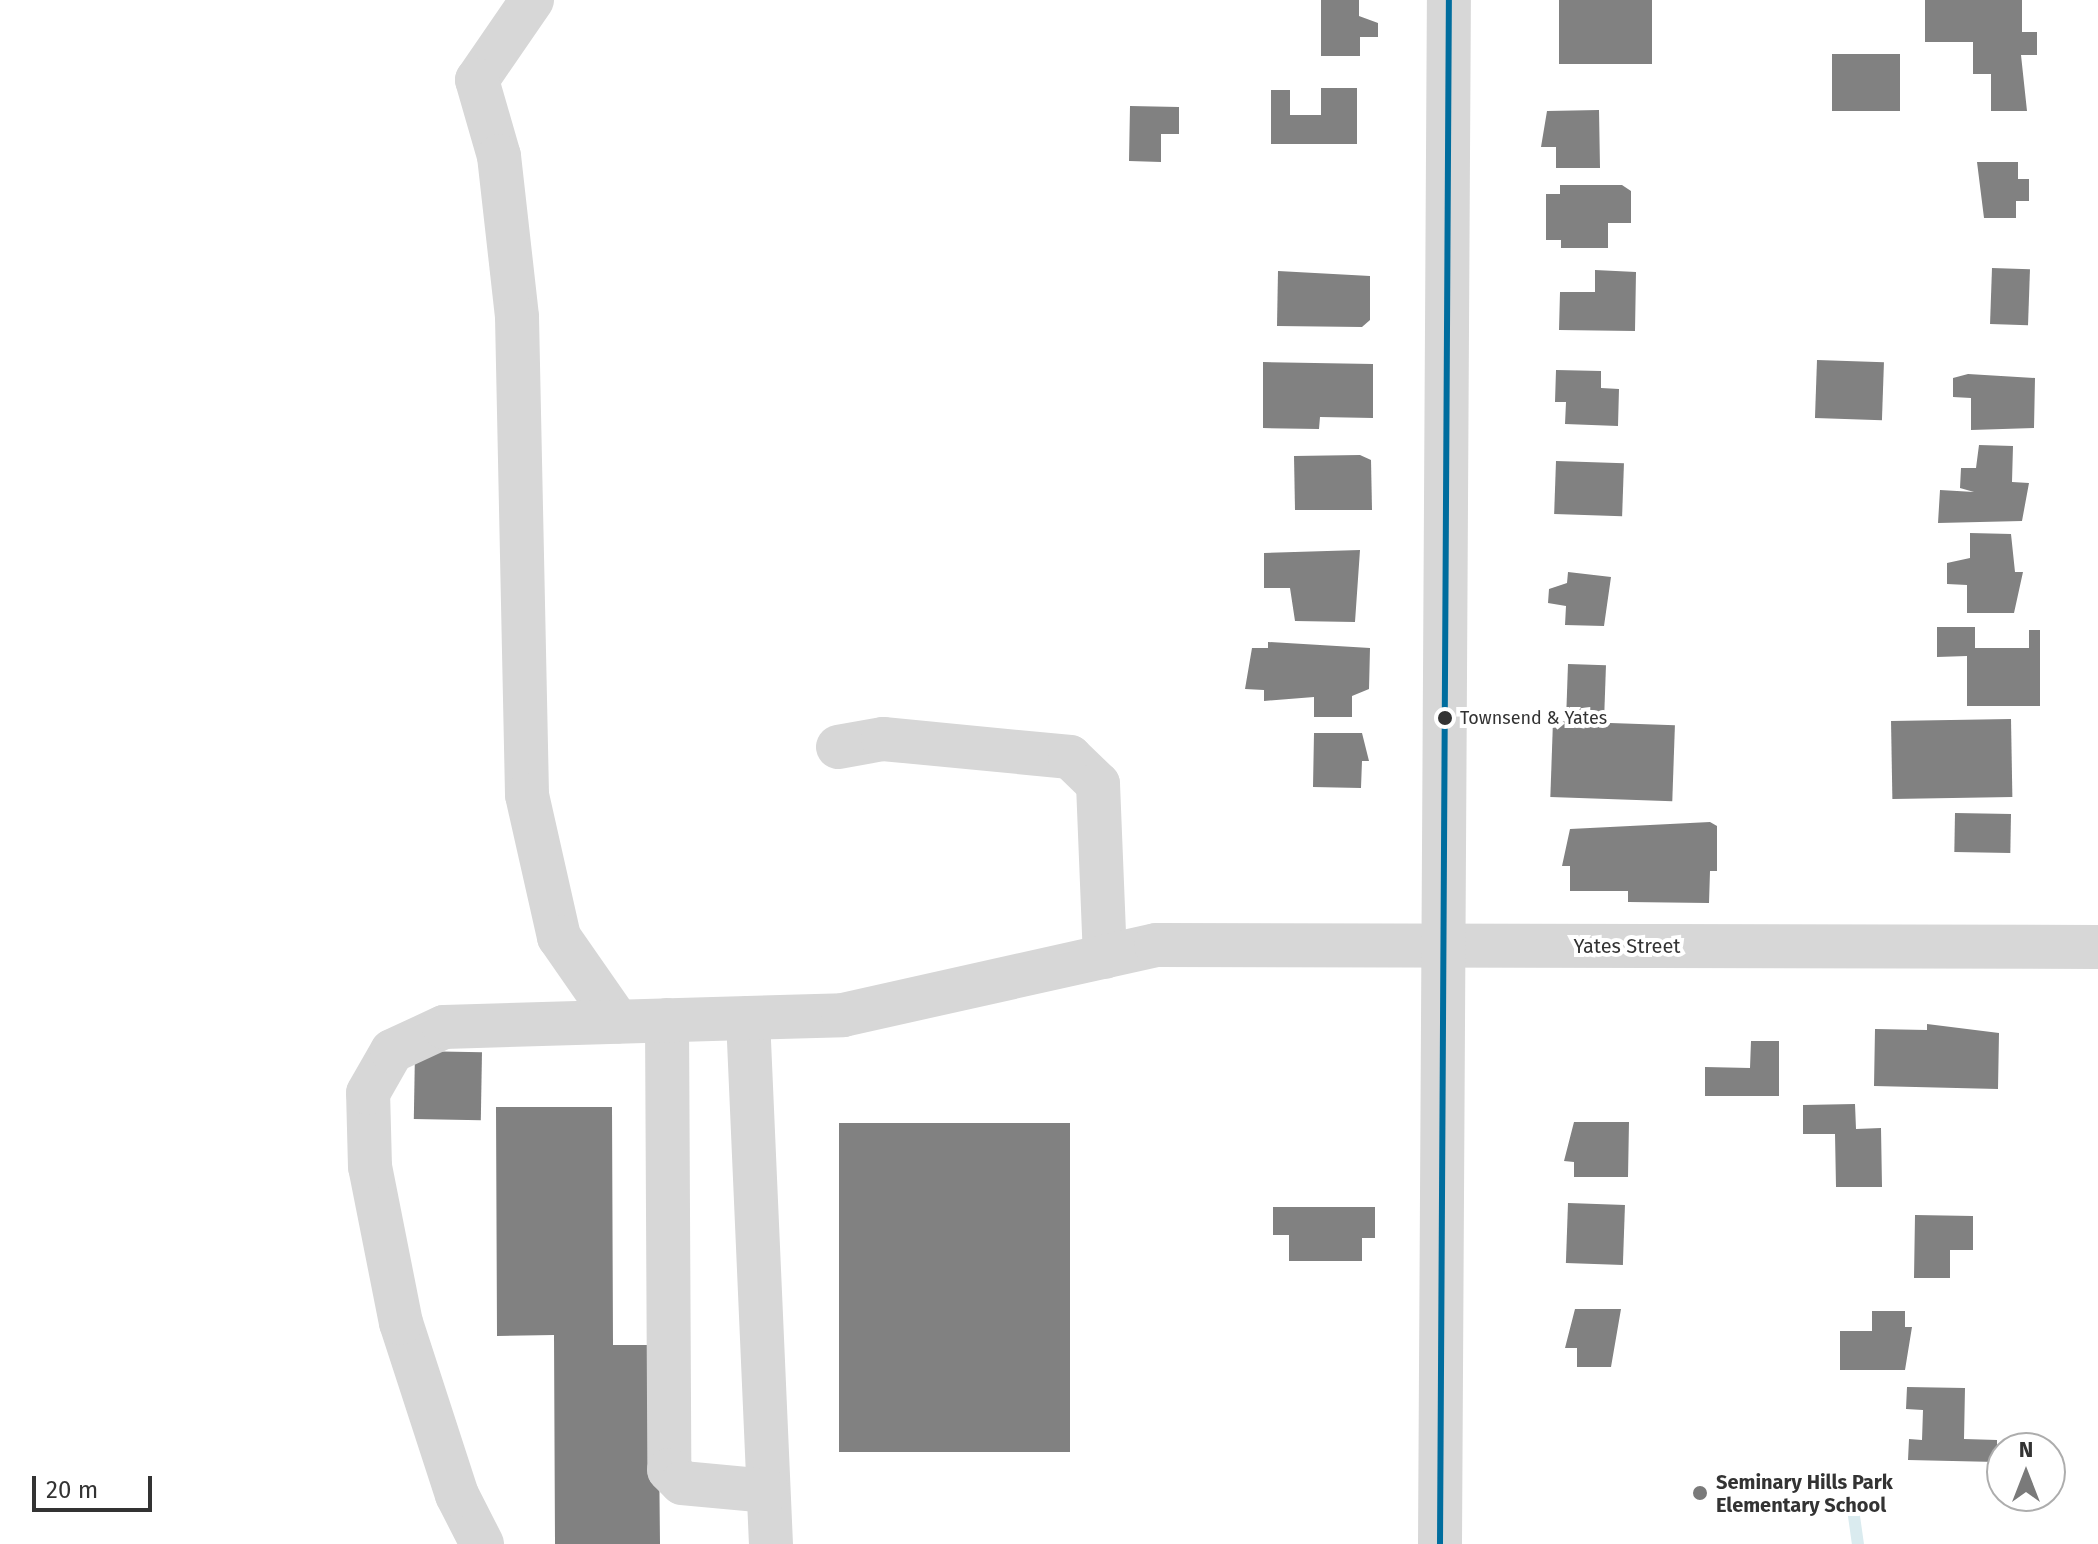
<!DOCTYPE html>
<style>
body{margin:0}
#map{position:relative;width:2098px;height:1544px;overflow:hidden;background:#fff;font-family:"Fira Sans",sans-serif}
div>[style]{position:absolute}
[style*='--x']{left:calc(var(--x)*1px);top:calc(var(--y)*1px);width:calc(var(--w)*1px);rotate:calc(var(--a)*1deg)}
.stream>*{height:12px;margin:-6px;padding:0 6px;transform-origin:6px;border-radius:6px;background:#daebef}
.building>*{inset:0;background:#818181;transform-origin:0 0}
.minor>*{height:44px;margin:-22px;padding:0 22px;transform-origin:22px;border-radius:22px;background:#d7d7d7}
.bus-1>*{height:6px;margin:-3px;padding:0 3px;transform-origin:3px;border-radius:3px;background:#006d9e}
.dots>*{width:22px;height:22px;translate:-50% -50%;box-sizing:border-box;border:4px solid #fff;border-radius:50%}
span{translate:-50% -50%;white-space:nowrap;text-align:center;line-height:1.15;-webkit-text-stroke:8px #fff;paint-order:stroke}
.bus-label{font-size:18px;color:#333}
.left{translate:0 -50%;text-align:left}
.street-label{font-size:20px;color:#333}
.poi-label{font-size:20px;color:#333;font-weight:700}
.north{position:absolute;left:1986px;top:1432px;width:80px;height:80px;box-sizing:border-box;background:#fff;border:2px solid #adadad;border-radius:50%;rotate:0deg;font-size:22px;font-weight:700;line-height:32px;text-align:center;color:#333}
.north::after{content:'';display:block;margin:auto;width:28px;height:36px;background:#7a7a7a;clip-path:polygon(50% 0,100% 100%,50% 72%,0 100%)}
.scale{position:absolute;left:32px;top:1476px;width:120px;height:36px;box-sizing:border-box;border:4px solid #333;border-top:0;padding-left:10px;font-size:24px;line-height:28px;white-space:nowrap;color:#333;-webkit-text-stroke:6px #fff;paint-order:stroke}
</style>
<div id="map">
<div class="stream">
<i style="--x:1853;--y:1509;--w:35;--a:82"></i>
</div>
<div class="building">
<i style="clip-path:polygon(1321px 0,1359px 0,1359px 16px,1378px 23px,1378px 37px,1360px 37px,1360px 56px,1321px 56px)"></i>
<i style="left:1559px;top:0;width:93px;height:64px"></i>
<i style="clip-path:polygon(1925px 0,2022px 0,2022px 32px,2037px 32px,2037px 55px,2021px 55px,2027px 111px,1991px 111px,1991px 74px,1973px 74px,1973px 42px,1925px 42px)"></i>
<i style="left:1832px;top:54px;width:68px;height:57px"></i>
<i style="clip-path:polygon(1321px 88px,1357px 88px,1357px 144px,1271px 144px,1271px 90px,1290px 90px,1290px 115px,1321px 115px)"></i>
<i style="clip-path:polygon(1130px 106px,1179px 107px,1179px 134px,1161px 134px,1161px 162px,1129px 161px)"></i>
<i style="clip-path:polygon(1599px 110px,1600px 168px,1556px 168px,1556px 147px,1541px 147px,1547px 111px)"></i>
<i style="clip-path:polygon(1977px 162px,2018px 162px,2018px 179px,2029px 179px,2029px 201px,2016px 201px,2016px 218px,1984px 218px)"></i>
<i style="clip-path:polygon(1560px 185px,1622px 185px,1631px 191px,1631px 223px,1608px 223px,1608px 248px,1561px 248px,1561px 240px,1546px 240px,1546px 194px,1560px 194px)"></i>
<i style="left:1992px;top:268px;width:38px;height:56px;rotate:2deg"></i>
<i style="clip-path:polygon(1595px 270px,1636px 272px,1635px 331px,1559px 330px,1560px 292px,1595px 292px)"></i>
<i style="clip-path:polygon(1278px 271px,1370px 276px,1370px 320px,1362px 327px,1277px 326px)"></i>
<i style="left:1817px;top:360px;width:67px;height:58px;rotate:2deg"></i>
<i style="clip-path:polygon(1263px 362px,1373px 364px,1373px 418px,1320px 417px,1319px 429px,1263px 428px)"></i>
<i style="clip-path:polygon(1556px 370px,1601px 371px,1601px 388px,1619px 389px,1618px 426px,1565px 424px,1566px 402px,1555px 402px)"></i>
<i style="clip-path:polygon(1968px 374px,2035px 378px,2034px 428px,1971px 430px,1971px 398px,1953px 397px,1953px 378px)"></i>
<i style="clip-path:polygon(1979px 445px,2013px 446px,2012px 482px,2029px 483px,2022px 521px,1938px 523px,1940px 490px,1974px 492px,1960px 488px,1961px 468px,1976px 468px)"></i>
<i style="clip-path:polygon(1360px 455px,1371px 460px,1372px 510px,1295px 510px,1294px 456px)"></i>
<i style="left:1556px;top:461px;width:68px;height:53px;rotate:2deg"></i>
<i style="clip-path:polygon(1970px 533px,2011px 534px,2015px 572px,2023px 572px,2014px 613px,1967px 613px,1967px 585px,1947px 584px,1947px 563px,1970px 558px)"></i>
<i style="clip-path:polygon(1360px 550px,1355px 622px,1295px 621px,1290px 588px,1264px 588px,1264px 553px)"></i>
<i style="clip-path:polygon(1568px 572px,1611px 577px,1604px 626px,1565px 625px,1566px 606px,1548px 603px,1549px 589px,1567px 583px)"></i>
<i style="clip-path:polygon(1937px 627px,1975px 627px,1975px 648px,2029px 648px,2029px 630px,2040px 630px,2040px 706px,1967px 706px,1967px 656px,1937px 657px)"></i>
<i style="clip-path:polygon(1268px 642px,1370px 648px,1369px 689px,1352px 696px,1352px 717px,1314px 717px,1314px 697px,1264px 701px,1264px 690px,1245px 689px,1252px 648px,1268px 648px)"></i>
<i style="left:1568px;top:664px;width:38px;height:54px;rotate:2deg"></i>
<i style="left:2011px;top:719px;width:78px;height:120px;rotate:89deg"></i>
<i style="left:1553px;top:721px;width:122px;height:76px;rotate:2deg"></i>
<i style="clip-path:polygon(1314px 733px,1362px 733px,1369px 761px,1362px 761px,1361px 788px,1313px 787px)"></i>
<i style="left:1955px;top:813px;width:56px;height:39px;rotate:1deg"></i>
<i style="clip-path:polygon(1710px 822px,1717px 826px,1717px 871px,1710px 871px,1709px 903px,1628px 902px,1628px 891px,1570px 891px,1570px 866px,1562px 866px,1570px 829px)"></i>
<i style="clip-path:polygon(1927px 1024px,1999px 1033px,1998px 1089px,1874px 1086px,1875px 1029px,1927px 1030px)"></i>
<i style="clip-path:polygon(1751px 1041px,1779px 1041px,1779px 1096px,1705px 1096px,1705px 1067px,1750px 1068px)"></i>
<i style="left:415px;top:1051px;width:67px;height:68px;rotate:1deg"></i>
<i style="clip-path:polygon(1855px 1104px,1856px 1129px,1881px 1128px,1882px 1187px,1836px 1187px,1835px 1134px,1803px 1134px,1803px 1105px)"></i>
<i style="clip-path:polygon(496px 1107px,612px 1107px,613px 1345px,658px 1345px,660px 1544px,555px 1544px,554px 1335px,497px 1336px)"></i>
<i style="clip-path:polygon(1574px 1122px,1629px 1122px,1628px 1177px,1574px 1177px,1574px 1162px,1564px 1161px)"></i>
<i style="left:839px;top:1123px;width:231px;height:329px"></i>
<i style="left:1568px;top:1203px;width:57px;height:60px;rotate:2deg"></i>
<i style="clip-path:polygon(1273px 1207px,1375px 1207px,1375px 1238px,1362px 1238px,1362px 1261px,1289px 1261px,1289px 1235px,1273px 1235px)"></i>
<i style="clip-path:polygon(1915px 1215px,1973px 1216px,1973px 1250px,1950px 1250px,1950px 1278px,1914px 1278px)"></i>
<i style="clip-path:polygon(1575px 1309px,1621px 1309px,1611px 1367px,1577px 1367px,1577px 1348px,1565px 1348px)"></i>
<i style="clip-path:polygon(1872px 1311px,1905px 1311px,1905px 1327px,1912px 1327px,1905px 1370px,1840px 1370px,1840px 1331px,1872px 1331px)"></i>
<i style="clip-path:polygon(1907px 1387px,1965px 1388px,1964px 1439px,1997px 1440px,1997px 1462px,1908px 1460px,1909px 1439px,1922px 1440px,1923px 1410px,1906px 1409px)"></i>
</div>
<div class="minor">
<i style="--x:532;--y:0;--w:97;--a:124.5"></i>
<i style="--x:477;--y:80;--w:79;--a:73.9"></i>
<i style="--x:499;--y:156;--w:162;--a:83.6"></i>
<i style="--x:517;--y:317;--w:478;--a:88.8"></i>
<i style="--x:527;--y:795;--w:146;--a:77.3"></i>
<i style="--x:559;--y:937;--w:103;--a:55.2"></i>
<i style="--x:838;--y:747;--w:46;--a:-10.1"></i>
<i style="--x:883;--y:739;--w:188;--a:5.5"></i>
<i style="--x:1070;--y:757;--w:39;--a:44"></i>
<i style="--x:1098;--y:784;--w:173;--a:87.7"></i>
<i style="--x:748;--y:1018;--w:527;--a:87.5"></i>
<i style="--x:667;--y:1020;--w:450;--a:89.7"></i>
<i style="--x:669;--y:1470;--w:18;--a:45"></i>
<i style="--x:682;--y:1483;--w:86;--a:5.3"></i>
<i style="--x:482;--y:1544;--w:55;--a:-117"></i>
<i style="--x:457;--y:1495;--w:181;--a:-108"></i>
<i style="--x:401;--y:1323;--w:159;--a:-101.2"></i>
<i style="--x:370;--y:1167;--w:74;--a:-91.5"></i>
<i style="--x:368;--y:1093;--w:48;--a:-60.3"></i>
<i style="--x:392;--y:1051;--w:57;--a:-24.8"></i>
<i style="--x:444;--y:1027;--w:399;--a:-1.7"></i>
<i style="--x:843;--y:1015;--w:321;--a:-12.6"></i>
<i style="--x:1156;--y:945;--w:942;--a:0.12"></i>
<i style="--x:1440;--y:1544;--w:1544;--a:-89.67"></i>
</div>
<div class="bus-1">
<i style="--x:1440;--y:1544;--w:1544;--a:-89.67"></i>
</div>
<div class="dots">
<i style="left:1445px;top:718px;background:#333"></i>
<i style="left:1700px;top:1493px;background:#7a7a7a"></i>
</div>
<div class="bus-label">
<span class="left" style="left:1460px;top:718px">Townsend &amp; Yates</span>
</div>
<div class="street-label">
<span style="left:1627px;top:946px">Yates Street</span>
</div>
<div class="poi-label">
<span class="left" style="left:1716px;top:1494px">Seminary Hills Park<br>Elementary School</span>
</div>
<div class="north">N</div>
<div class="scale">20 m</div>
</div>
